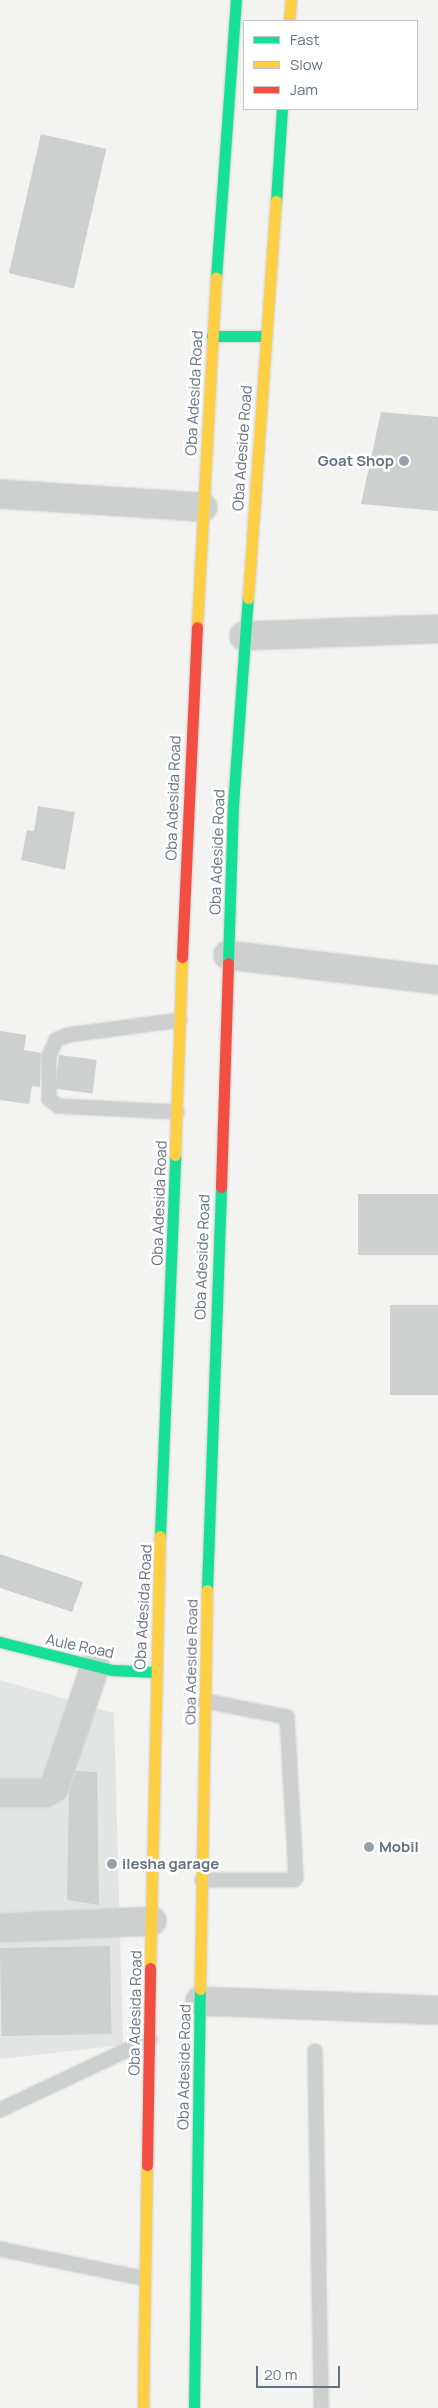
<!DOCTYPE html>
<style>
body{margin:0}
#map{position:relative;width:438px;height:2408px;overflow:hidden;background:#f3f4f2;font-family:Manrope,sans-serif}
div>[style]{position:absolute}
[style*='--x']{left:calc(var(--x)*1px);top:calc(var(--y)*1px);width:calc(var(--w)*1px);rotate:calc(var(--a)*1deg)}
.built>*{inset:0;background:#e3e5e4}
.building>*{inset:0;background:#cecfcf;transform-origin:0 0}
.roads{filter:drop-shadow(0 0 1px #d0d1d1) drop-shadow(0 0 1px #d0d1d1)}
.lane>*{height:14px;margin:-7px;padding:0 7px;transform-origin:7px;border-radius:7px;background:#cecfcf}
.street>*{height:28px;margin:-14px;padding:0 14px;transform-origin:14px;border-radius:14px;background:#cecfcf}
.fast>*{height:11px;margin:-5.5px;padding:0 5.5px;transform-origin:5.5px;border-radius:5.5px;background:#16e098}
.slow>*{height:11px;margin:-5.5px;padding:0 5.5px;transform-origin:5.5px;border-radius:5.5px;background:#ffcf43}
.jam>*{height:11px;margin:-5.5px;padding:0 5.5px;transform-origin:5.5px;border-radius:5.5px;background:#f24e42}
.dots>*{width:14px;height:14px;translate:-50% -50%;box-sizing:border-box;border:2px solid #fff;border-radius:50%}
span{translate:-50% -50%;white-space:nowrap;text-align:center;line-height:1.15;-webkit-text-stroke:5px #fff;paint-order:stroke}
.street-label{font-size:15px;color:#647182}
.poi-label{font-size:15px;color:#647182;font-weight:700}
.right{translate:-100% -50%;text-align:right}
.left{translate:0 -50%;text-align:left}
.legend{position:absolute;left:243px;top:20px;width:175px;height:90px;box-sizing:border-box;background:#fff;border:1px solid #c1c6cd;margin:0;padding:6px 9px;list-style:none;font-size:15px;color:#647182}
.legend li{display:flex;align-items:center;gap:10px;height:25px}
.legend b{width:25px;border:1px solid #c1c6cd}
.scale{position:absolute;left:256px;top:2366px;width:84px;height:22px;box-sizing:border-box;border:2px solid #647182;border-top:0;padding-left:6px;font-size:15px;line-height:18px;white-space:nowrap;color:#647182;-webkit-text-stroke:4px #fff;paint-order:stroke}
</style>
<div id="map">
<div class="built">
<i style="clip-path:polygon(0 1680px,114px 1713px,123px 2045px,0 2059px)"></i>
</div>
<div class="building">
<i style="left:41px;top:134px;width:67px;height:143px;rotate:13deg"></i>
<i style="clip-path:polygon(381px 412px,438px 417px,438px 511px,361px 504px)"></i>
<i style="clip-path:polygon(38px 806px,75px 812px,65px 870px,21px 860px,27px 830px,34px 831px)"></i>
<i style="clip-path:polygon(0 1031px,26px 1035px,24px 1050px,41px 1053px,40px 1087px,32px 1086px,29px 1104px,0 1100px)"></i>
<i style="left:59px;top:1055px;width:38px;height:34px;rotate:7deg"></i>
<i style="left:438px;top:1194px;width:61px;height:80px;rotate:90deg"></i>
<i style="left:390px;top:1305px;width:48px;height:90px"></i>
<i style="clip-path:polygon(0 1554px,83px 1582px,72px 1612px,0 1588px)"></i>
<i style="clip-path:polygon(76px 1771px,97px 1772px,99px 1905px,67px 1900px,69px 1792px)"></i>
<i style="left:110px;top:1946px;width:88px;height:110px;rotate:89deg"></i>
</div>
<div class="roads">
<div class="lane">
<i style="--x:177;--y:1112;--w:119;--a:-177.1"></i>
<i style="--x:58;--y:1106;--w:11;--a:-142"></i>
<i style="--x:49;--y:1099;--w:43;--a:-90"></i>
<i style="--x:49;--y:1056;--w:17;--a:-66"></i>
<i style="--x:56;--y:1040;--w:13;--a:-23"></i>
<i style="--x:68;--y:1035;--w:113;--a:-7.6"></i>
<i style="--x:202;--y:1880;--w:92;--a:0"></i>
<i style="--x:294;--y:1880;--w:4;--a:-56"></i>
<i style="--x:296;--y:1877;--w:160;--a:-93.2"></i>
<i style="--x:287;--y:1717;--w:84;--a:-169"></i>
<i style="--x:315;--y:2051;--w:357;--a:89"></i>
<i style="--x:0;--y:2110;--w:166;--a:-25.3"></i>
<i style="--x:0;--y:2249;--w:145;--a:11.5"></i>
</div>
<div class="street">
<i style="--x:0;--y:494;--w:203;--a:3.7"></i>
<i style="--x:244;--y:636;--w:194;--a:-2.1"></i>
<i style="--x:228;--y:955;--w:211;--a:6.8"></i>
<i style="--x:0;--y:1793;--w:45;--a:0"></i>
<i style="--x:45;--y:1793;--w:10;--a:-29"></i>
<i style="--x:54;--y:1788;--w:129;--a:-71.4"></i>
<i style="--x:0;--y:1928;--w:152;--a:-2.6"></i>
<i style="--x:200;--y:2001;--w:238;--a:2.2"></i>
</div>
<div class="fast">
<i style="--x:276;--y:201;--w:92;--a:-86.3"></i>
<i style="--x:216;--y:278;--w:279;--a:-85.9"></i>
<i style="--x:212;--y:336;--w:53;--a:0"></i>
<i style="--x:228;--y:963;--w:158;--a:-88.2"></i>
<i style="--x:233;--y:805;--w:208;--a:-85.9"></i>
<i style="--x:160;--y:1536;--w:381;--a:-87.7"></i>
<i style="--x:207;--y:1590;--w:403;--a:-88"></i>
<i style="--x:0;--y:1642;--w:115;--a:14"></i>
<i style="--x:112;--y:1670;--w:43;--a:2.7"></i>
<i style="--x:194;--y:2408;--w:419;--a:-89.2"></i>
</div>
<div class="slow">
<i style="--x:289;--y:21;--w:21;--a:-85"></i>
<i style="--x:248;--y:598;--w:398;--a:-86"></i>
<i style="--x:197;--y:627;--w:350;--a:-86.9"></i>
<i style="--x:175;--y:1155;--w:198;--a:-88"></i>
<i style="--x:150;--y:1968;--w:432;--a:-88.7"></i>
<i style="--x:200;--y:1989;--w:399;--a:-89"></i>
<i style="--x:143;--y:2408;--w:243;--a:-89.1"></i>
</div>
<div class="jam">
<i style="--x:182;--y:957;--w:330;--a:-87.4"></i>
<i style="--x:221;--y:1187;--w:224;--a:-88.2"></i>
<i style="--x:147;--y:2165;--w:197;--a:-89.1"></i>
</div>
</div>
<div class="dots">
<i style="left:404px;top:461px;background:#969fa9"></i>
<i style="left:369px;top:1847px;background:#969fa9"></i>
<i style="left:112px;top:1864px;background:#969fa9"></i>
</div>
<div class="street-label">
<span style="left:194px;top:393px;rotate:-87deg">Oba Adesida Road</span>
<span style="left:242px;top:448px;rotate:-86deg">Oba Adeside Road</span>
<span style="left:173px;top:798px;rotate:-88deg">Oba Adesida Road</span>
<span style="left:217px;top:852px;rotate:-88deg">Oba Adeside Road</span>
<span style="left:159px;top:1203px;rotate:-88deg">Oba Adesida Road</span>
<span style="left:202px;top:1257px;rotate:-88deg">Oba Adeside Road</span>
<span style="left:143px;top:1607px;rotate:-87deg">Oba Adesida Road</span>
<span style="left:80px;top:1646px;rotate:12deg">Aule Road</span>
<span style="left:191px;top:1662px;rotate:-89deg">Oba Adeside Road</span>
<span style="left:135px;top:2013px;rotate:-89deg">Oba Adesida Road</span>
<span style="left:184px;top:2067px;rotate:-89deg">Oba Adeside Road</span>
</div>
<div class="poi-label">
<span class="right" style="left:394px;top:461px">Goat Shop</span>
<span class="left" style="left:379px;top:1847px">Mobil</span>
<span class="left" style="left:122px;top:1864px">ilesha garage</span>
</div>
<ul class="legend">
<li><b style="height:6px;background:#16e098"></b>Fast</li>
<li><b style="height:6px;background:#ffcf43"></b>Slow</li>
<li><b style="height:6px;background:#f24e42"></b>Jam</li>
</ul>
<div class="scale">20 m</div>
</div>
